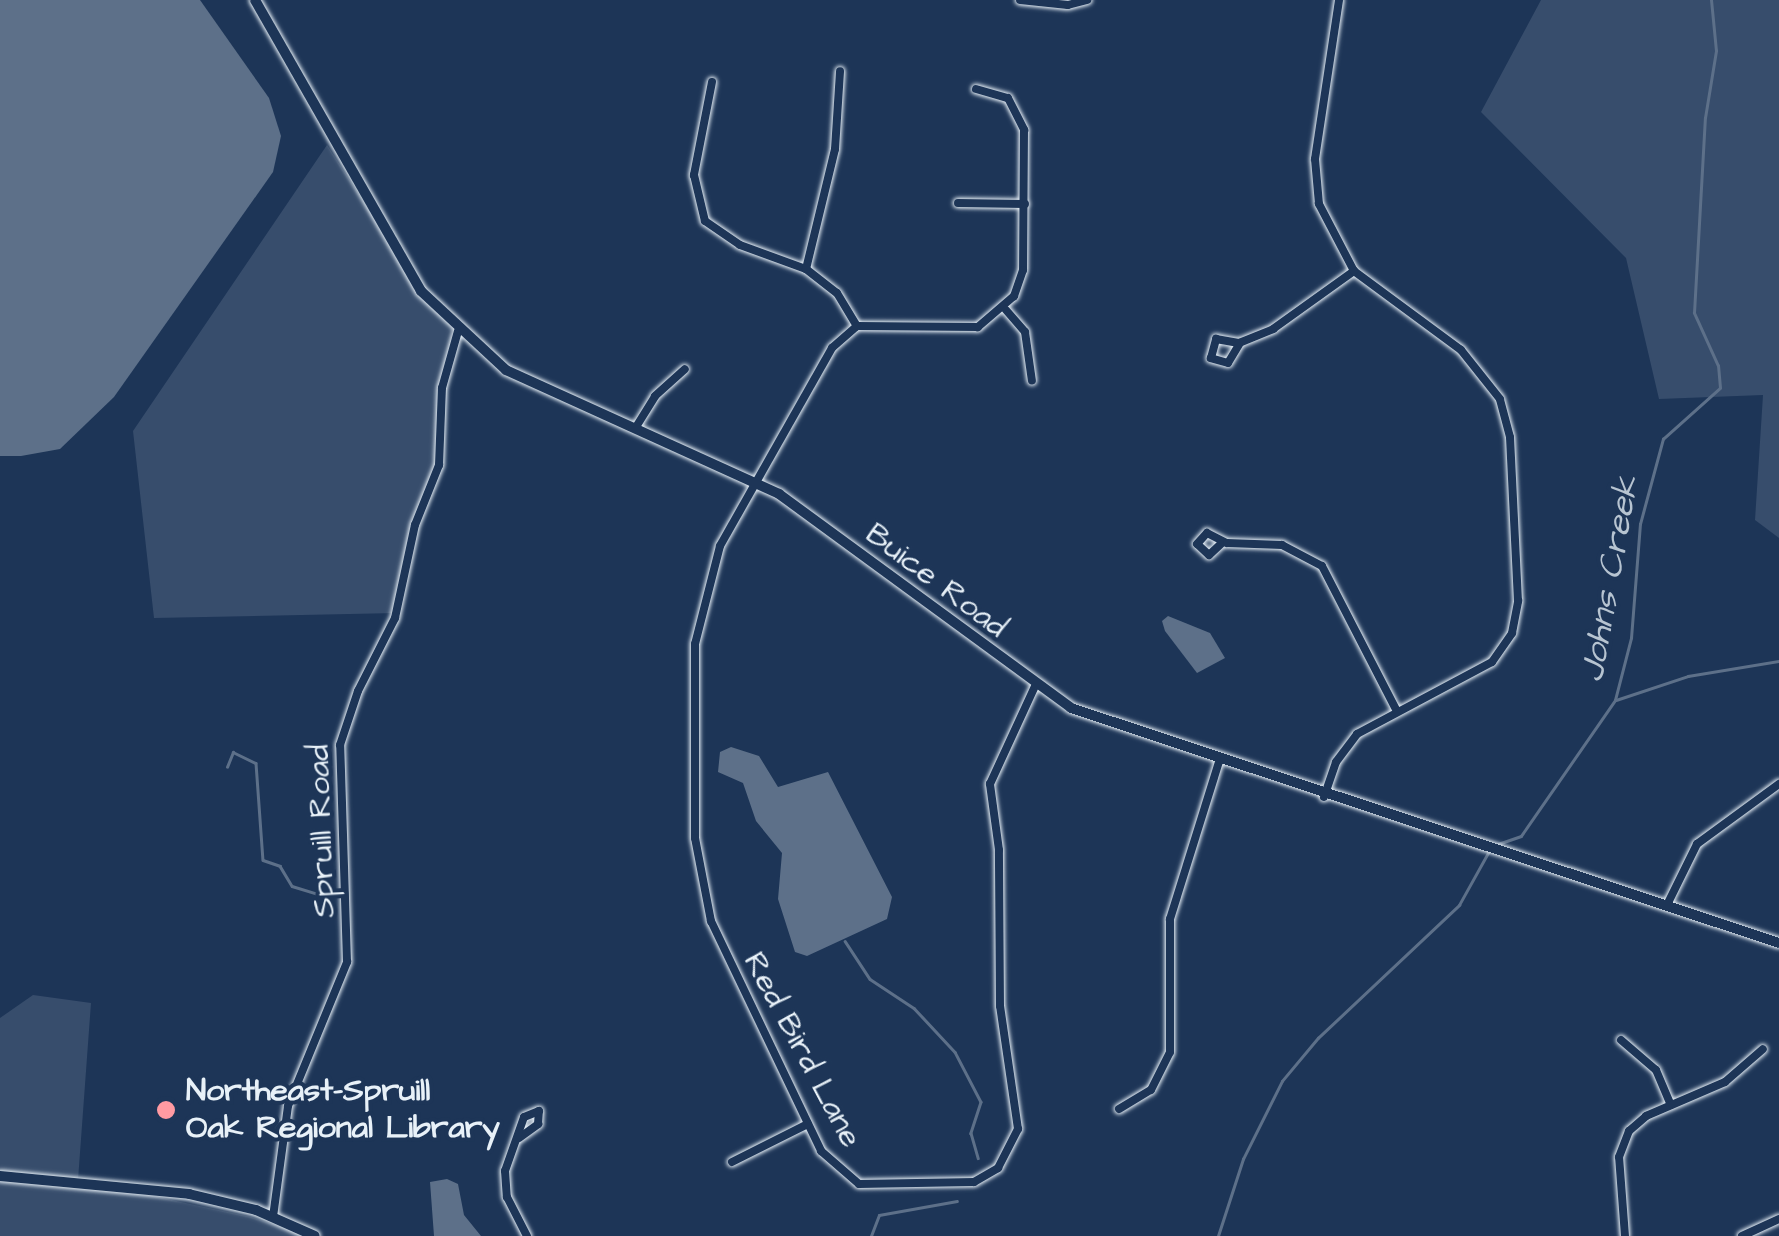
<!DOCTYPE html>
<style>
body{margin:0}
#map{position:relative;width:1779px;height:1236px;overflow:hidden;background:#1d3557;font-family:"Architects Daughter",sans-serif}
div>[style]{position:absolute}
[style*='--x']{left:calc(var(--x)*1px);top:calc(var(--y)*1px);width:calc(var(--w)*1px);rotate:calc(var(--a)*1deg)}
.green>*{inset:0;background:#374d6c}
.water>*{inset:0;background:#5d7089}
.stream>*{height:2.5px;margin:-1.25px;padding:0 1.25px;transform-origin:1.25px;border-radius:1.25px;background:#5d7089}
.roads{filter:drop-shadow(0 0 2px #e8f1f8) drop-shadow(0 0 2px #e8f1f8)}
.street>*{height:8px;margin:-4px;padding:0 4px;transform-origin:4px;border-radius:4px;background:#1d3557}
.secondary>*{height:10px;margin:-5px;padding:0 5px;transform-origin:5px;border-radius:5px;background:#1d3557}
.dots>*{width:28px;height:28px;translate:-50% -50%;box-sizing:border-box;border:5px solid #1d3557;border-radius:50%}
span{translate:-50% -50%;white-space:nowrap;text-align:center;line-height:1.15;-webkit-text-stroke:8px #1d3557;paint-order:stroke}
.street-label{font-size:32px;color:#e8f1f8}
.poi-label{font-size:32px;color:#e8f1f8;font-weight:700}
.left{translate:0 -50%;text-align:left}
.water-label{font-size:35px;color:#b7c4d1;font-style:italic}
</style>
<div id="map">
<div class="green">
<i style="clip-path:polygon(1541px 0,1779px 0,1779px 538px,1755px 520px,1763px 395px,1659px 399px,1626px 258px,1481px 112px)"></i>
<i style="clip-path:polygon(327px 145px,431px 307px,452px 327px,441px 472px,411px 540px,397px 613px,154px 618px,133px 431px)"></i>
<i style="clip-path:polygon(33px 995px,91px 1003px,78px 1180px,251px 1217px,308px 1236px,0 1236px,0 1018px)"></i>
</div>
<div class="water">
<i style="clip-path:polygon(0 0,200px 0,269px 98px,281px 136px,273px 172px,114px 397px,60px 449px,21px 456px,0 456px)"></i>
<i style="clip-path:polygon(1168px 616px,1210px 633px,1225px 658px,1197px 673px,1165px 631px,1162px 621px)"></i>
<i style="clip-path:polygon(731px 747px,759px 756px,778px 787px,828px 772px,892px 897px,887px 919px,807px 956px,795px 952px,778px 899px,782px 853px,756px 821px,743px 783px,718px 772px,720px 752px)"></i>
<i style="clip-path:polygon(447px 1179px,458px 1184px,464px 1215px,481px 1236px,434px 1236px,430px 1182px)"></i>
</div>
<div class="stream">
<i style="--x:1616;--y:700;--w:76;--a:-18.4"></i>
<i style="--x:1688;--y:676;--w:92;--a:-9.4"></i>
<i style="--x:227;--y:767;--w:16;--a:-68"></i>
<i style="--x:233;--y:752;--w:25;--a:26"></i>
<i style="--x:256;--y:763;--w:97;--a:85.9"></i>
<i style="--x:263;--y:860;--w:18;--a:19"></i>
<i style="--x:280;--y:866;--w:23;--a:59"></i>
<i style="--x:292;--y:886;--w:28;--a:17"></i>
<i style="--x:1498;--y:844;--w:24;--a:-19"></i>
<i style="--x:1521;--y:836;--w:165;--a:-55.3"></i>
<i style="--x:1615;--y:700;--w:64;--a:-75.5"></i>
<i style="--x:1631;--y:638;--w:114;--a:-85.5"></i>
<i style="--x:1640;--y:524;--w:88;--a:-74.9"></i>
<i style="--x:1663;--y:439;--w:76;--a:-41.8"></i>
<i style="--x:1720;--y:388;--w:22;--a:-95"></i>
<i style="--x:1718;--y:366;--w:58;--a:-114.4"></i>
<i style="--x:1694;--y:313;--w:195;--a:-86.8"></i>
<i style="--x:1705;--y:118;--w:68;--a:-80.7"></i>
<i style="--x:1716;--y:51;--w:51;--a:-95.6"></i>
<i style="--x:845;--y:941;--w:45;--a:56.7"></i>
<i style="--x:870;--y:979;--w:53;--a:33.4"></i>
<i style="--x:914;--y:1008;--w:60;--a:47"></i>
<i style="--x:955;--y:1052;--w:56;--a:62.5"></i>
<i style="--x:981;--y:1102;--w:33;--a:108"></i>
<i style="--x:971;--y:1133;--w:26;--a:74"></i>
<i style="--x:871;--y:1236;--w:22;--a:-69"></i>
<i style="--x:879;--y:1215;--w:79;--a:-10.2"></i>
<i style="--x:1218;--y:1236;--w:81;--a:-72"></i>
<i style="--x:1243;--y:1159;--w:87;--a:-63.4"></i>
<i style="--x:1282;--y:1081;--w:56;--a:-50.1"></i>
<i style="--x:1318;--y:1038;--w:194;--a:-43.3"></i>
<i style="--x:1459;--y:905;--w:60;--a:-60.9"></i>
</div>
<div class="roads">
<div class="street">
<i style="--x:1020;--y:0;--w:48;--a:5.9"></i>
<i style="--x:1068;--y:5;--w:20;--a:-15"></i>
<i style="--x:712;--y:82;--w:95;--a:101"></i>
<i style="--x:694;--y:175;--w:47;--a:76.6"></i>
<i style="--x:705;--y:221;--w:42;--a:34.4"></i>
<i style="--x:740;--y:245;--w:70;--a:20"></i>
<i style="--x:806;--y:269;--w:39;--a:38"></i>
<i style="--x:837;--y:293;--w:39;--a:59"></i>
<i style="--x:976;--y:89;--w:33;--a:16"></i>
<i style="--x:1008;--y:98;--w:36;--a:63"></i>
<i style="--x:1024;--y:130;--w:140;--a:90.4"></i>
<i style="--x:1023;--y:270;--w:28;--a:109"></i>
<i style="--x:1014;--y:296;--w:48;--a:139.3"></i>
<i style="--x:978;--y:327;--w:121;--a:-179.5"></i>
<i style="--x:857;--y:326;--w:33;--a:139"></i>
<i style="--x:832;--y:348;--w:227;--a:119.5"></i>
<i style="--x:720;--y:546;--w:101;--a:104.3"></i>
<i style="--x:695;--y:644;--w:194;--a:90"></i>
<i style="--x:695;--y:838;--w:85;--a:79.1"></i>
<i style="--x:711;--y:921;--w:255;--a:64.4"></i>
<i style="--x:821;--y:1151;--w:50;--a:41"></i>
<i style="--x:859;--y:1184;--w:115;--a:-1"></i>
<i style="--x:974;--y:1182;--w:28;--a:-30"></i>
<i style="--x:998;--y:1168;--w:44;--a:-62.9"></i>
<i style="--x:1018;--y:1129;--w:124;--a:-98.3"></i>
<i style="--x:1000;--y:1006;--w:156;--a:-90.4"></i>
<i style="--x:999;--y:850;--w:67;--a:-97.8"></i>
<i style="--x:990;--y:784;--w:108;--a:-65.3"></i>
<i style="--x:958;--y:203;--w:67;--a:0.9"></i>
<i style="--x:806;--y:269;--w:123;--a:-76.4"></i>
<i style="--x:835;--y:149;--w:78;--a:-86.3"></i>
<i style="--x:1006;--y:310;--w:29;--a:49"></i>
<i style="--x:1025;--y:332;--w:49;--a:81.9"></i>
<i style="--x:1240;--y:343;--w:23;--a:121"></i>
<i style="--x:1228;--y:363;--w:18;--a:-164"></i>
<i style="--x:1211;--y:358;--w:20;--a:-75"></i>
<i style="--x:1216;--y:339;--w:23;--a:10"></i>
<i style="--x:1239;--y:343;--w:37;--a:-22"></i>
<i style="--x:1273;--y:329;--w:100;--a:-35.6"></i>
<i style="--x:636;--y:427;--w:36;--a:-58"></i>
<i style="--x:655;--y:396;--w:40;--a:-42"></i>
<i style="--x:1223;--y:542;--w:19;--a:137"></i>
<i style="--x:1209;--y:555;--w:16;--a:-137"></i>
<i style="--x:1197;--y:544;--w:15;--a:-48"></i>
<i style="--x:1207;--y:533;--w:22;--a:27"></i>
<i style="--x:1227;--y:543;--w:55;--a:2.1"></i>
<i style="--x:1282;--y:545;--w:45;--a:27.7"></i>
<i style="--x:1322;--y:566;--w:163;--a:62.7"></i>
<i style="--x:1324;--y:797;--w:37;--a:-71"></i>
<i style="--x:1336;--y:762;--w:35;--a:-53"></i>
<i style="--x:1357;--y:734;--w:153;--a:-28.1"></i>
<i style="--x:1492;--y:662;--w:35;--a:-55"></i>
<i style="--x:1512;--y:633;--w:33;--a:-79"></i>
<i style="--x:1518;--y:601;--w:164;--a:-92.8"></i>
<i style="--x:1510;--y:437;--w:39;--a:-105"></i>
<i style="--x:1500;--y:399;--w:63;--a:-128.5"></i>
<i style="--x:1461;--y:350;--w:133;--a:-143.6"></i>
<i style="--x:1354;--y:271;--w:76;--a:-117.6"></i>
<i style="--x:1319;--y:204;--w:45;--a:-95.1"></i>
<i style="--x:1315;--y:159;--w:161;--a:-81.4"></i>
<i style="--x:1667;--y:905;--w:68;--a:-63.8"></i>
<i style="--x:1697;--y:844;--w:102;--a:-36.2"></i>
<i style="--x:1621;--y:1040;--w:46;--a:40.6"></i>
<i style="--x:1656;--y:1070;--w:38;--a:67"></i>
<i style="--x:1119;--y:1109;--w:37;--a:-31"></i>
<i style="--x:1151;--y:1090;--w:42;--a:-63.4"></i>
<i style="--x:1170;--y:1052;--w:133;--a:-90"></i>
<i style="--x:1170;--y:919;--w:164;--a:-72.7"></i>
<i style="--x:519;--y:1138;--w:24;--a:-36"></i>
<i style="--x:538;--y:1124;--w:13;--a:-86"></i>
<i style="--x:539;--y:1111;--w:16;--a:158"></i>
<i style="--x:524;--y:1117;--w:57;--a:109.4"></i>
<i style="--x:505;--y:1171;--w:26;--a:86"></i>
<i style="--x:507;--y:1197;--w:44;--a:62.9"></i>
<i style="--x:732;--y:1162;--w:85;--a:-26.6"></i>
<i style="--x:273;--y:1217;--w:112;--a:-82.3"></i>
<i style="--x:288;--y:1106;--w:156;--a:-67.7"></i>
<i style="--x:347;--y:962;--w:217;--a:-91.8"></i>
<i style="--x:340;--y:745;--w:57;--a:-71.6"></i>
<i style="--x:358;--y:691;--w:82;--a:-63.1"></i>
<i style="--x:395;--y:618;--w:95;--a:-77.9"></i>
<i style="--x:415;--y:525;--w:65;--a:-68.2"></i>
<i style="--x:439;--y:465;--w:77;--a:-87.8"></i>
<i style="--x:442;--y:388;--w:59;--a:-74.3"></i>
<i style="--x:1625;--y:1236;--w:79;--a:-94.3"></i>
<i style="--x:1619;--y:1157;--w:28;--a:-69"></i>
<i style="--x:1629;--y:1131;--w:23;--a:-41"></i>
<i style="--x:1646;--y:1116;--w:86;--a:-23.3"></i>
<i style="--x:1725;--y:1082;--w:50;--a:-41"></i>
<i style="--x:1742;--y:1236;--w:41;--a:-24.7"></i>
</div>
<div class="secondary">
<i style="--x:255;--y:0;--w:335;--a:60.3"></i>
<i style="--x:421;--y:291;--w:116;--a:42.9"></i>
<i style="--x:506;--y:370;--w:300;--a:24.4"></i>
<i style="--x:779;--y:494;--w:362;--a:36.2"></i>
<i style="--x:1071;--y:708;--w:746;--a:18.36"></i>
<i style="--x:0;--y:1176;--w:190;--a:5.4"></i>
<i style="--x:189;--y:1194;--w:69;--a:13.4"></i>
<i style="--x:256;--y:1210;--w:64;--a:23.8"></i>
</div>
</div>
<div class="dots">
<i style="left:166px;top:1110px;background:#ff9aa2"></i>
</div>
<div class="street-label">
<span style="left:936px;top:581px;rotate:37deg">Buice Road</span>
<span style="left:322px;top:831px;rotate:-92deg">Spruill Road</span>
<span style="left:802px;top:1050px;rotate:62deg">Red Bird Lane</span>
</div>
<div class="poi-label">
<span class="left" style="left:186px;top:1110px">Northeast-Spruill<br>Oak Regional Library</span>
</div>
<div class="water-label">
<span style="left:1610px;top:579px;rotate:-80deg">Johns Creek</span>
</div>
</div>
